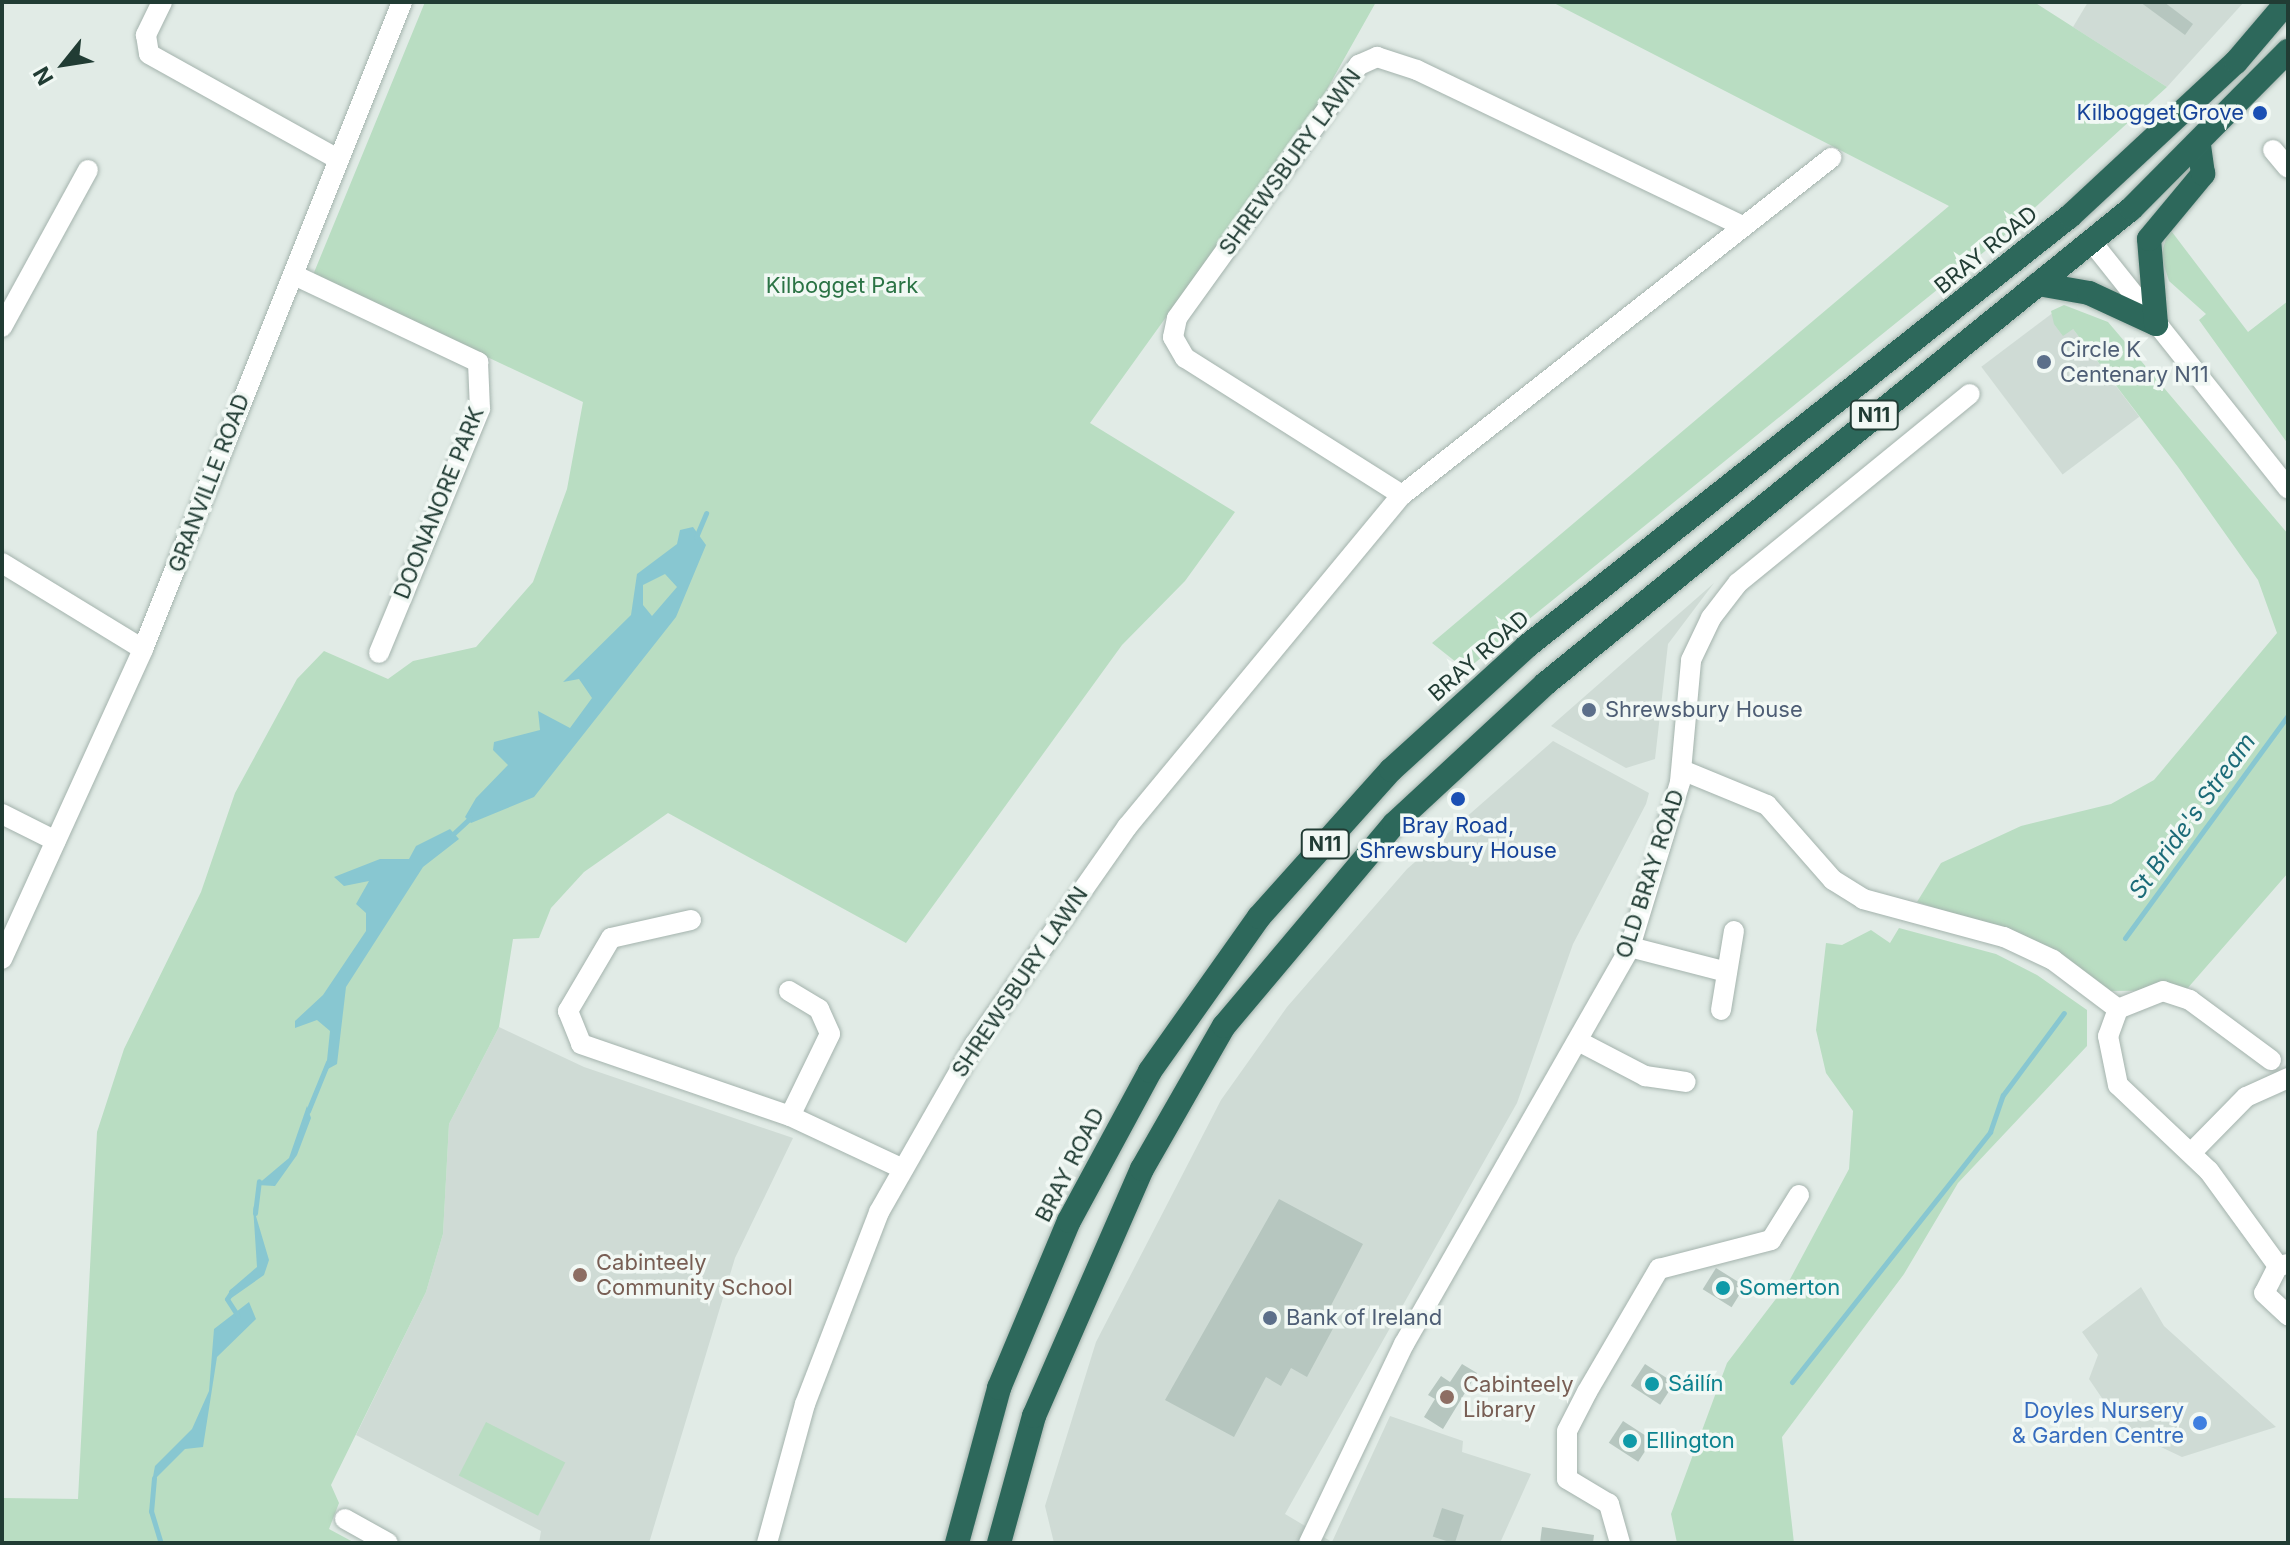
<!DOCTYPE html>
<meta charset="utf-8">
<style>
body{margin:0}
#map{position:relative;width:2290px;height:1545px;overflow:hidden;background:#e1ebe6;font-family:Inter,sans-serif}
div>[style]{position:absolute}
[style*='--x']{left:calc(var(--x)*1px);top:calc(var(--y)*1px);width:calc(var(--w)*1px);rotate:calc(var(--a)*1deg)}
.built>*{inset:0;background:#cfdbd5;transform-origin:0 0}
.green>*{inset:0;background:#b9ddc2;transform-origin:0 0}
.water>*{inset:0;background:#88c7d1}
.stream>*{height:5px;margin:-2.5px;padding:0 2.5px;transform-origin:2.5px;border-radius:2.5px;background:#88c7d1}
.building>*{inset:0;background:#b6c6bf;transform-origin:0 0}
.roads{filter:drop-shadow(0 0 2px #a4b3ad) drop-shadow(0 0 2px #a4b3ad)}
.street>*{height:20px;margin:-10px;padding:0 10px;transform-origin:10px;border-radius:10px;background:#fff}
.highway>*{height:24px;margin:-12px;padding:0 12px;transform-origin:12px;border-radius:12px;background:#2d685b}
.dots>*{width:22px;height:22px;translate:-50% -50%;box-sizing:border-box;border:4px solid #f1f8f4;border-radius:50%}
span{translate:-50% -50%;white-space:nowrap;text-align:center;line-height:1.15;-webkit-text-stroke:7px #f1f8f4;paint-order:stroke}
.shield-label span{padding:2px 6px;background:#f1f8f4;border:2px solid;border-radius:6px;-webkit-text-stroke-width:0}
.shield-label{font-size:20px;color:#213c34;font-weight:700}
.transit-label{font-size:22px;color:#164399}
.right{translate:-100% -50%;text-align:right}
.street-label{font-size:22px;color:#213c34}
.park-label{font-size:22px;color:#2b7345}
.service-label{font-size:22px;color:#4e5e75}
.left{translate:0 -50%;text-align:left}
.education-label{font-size:22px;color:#785e54}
.culture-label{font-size:22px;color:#0d838f}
.shop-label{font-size:22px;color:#366cbe}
.water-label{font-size:24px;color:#1b6b78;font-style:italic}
.frame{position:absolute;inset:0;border:4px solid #213c34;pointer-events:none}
.north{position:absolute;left:24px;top:24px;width:80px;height:80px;-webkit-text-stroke:6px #f1f8f4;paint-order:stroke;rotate:240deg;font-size:22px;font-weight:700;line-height:32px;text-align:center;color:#213c34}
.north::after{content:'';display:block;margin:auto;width:28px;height:36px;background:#213c34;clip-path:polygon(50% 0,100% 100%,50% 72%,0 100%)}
</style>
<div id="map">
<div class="built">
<i style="clip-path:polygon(2088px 2px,2244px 2px,2167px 87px,2073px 27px)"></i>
<i style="left:2058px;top:309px;width:135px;height:96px;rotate:53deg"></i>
<i style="clip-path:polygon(1714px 583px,1668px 644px,1655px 759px,1626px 768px,1551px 726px)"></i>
<i style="clip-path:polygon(1553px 741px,1649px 793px,1646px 804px,1573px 944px,1517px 1103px,1285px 1514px,1332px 1542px,1390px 1416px,1463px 1441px,1462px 1452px,1531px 1474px,1500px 1543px,1054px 1543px,1045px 1506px,1096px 1342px,1221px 1100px,1287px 1007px,1407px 869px)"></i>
<i style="clip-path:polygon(499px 1027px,584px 1067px,793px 1138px,735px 1258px,649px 1543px,539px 1543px,541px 1531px,356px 1435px,426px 1292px,443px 1234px,449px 1124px)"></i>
<i style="clip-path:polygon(2141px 1287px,2164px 1326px,2276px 1427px,2182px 1457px,2123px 1429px,2089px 1379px,2098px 1355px,2082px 1332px)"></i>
</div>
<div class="green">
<i style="clip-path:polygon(425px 2px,1376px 2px,1317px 107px,1090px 423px,1235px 512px,1185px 581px,1122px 645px,906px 943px,668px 813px,584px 872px,551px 908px,539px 938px,513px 939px,499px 1027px,449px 1124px,443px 1234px,426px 1292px,331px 1485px,339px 1503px,329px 1529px,355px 1543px,2px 1543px,2px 1498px,78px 1499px,97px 1132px,124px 1049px,201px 892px,235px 793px,297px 679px,324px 651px,388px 679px,413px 661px,476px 647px,533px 582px,567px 489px,583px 402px,313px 275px)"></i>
<i style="clip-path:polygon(1552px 2px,2034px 2px,2167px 87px,2005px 235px,1466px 670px,1432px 643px,1949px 206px)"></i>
<i style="clip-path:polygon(2169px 228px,2248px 332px,2288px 301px,2288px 444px,2199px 320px,2206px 314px,2169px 281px,2161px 256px)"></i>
<i style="clip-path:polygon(2064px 305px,2108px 322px,2288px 534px,2288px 873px,2186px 990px,2110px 991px,2040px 943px,1917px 902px,1941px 863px,2021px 826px,2111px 804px,2154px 780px,2277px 633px,2258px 580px,2178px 467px,2073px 329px,2063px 336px,2054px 324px,2051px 311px)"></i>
<i style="clip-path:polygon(1899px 928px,1996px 954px,2037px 975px,2087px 1010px,2087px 1046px,1958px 1183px,1904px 1274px,1782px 1437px,1794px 1543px,1677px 1543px,1671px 1514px,1727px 1363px,1788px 1283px,1849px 1169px,1853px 1111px,1826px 1073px,1816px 1030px,1826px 943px,1842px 945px,1871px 930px,1890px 943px)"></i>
<i style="left:486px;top:1422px;width:89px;height:60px;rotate:27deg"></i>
</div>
<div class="water">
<i style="clip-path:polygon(evenodd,693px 527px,706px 545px,676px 617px,534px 797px,471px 823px,465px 817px,476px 798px,508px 765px,493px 750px,494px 742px,540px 730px,538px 711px,570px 728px,592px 698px,579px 679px,563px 682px,631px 615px,637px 574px,677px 544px,680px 530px,693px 527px,665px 574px,677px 587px,652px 616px,643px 605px,643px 585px,665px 574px)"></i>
<i style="clip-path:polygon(450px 829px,459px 839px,423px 867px,346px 987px,337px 1064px,326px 1070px,330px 1031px,317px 1020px,295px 1028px,295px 1021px,323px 995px,366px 931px,366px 913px,356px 904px,369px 881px,344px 886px,334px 877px,380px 859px,409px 859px,416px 846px)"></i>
<i style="clip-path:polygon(307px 1106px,311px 1118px,297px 1155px,275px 1186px,257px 1185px,289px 1158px)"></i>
<i style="clip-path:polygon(253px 1206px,269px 1260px,264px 1275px,230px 1299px,229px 1291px,257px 1267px)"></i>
<i style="clip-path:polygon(249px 1302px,256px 1319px,217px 1357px,203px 1447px,185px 1449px,152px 1482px,155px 1466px,192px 1429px,209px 1391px,214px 1329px)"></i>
</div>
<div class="stream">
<i style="--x:696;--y:537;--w:26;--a:-67"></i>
<i style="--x:452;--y:835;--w:25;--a:-43"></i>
<i style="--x:2125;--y:938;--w:276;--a:-53.8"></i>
<i style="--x:308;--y:1111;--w:53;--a:-67.8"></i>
<i style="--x:255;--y:1213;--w:32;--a:-83"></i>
<i style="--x:232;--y:1291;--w:9;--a:122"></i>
<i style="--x:227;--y:1299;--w:20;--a:57"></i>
<i style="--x:1792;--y:1382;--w:319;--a:-51.6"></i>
<i style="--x:1990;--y:1132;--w:39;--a:-71"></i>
<i style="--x:2003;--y:1095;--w:102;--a:-53.4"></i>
<i style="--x:154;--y:1478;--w:33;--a:95"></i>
<i style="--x:151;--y:1511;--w:34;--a:73"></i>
</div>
<div class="building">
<i style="clip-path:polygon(2140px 2px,2164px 2px,2193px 24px,2185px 35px)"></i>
<i style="clip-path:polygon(1279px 1199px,1363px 1244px,1326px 1315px,1337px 1321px,1307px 1377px,1291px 1368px,1281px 1386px,1266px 1377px,1234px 1437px,1165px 1400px)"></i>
<i style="left:1716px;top:1268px;width:34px;height:25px;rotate:32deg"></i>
<i style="clip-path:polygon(1462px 1364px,1477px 1373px,1443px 1429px,1424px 1417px,1435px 1399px,1428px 1395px,1441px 1376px,1450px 1382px)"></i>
<i style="left:1645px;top:1364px;width:35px;height:26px;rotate:33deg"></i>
<i style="left:1623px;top:1421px;width:35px;height:26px;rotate:33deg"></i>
<i style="left:1442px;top:1508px;width:23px;height:30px;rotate:18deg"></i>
<i style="clip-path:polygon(1542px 1527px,1594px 1535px,1593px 1543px,1540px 1543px)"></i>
</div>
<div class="roads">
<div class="street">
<i style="--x:162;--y:2;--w:37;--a:116"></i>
<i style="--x:146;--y:35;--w:19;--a:81"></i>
<i style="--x:149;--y:54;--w:216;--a:29.1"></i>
<i style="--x:2273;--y:150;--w:23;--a:50"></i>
<i style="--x:2092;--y:242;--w:315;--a:51.5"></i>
<i style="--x:294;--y:275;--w:204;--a:25.3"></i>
<i style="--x:478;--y:362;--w:47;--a:87.6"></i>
<i style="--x:480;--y:409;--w:264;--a:112.5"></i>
<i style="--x:2;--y:327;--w:179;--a:-61.3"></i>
<i style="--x:1402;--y:495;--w:257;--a:-147.7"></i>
<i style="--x:1185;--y:358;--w:24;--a:-120"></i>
<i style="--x:1173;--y:337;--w:19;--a:-78"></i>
<i style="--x:1177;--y:318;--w:312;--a:-54.3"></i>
<i style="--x:1359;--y:65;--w:20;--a:-24"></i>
<i style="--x:1377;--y:57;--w:42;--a:18"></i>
<i style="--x:1417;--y:70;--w:359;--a:25.6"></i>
<i style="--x:2;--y:563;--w:165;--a:31.4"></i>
<i style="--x:1682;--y:770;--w:92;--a:22.4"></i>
<i style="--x:1767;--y:805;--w:100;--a:48.7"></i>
<i style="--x:1833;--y:880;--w:36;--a:32"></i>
<i style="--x:1863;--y:899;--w:146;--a:15.1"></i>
<i style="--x:2004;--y:937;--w:54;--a:25.1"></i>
<i style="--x:2053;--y:960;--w:81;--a:37"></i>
<i style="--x:2;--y:814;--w:60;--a:26.6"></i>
<i style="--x:691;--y:920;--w:82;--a:167.3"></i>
<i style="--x:611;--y:938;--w:85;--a:120.5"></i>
<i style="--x:568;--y:1011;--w:35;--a:68"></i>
<i style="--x:581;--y:1044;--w:221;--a:19"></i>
<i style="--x:790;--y:1116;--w:125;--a:25.1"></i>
<i style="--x:1630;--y:947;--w:100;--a:14.5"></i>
<i style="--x:2;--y:959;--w:341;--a:-65.5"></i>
<i style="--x:143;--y:649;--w:697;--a:-68.18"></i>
<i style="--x:789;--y:991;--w:35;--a:31"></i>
<i style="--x:819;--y:1009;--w:27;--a:66"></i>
<i style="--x:830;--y:1034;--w:91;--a:116"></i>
<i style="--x:1721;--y:1010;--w:80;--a:-80.7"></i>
<i style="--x:1578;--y:1041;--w:76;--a:27.6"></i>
<i style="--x:1645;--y:1076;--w:41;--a:8.3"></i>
<i style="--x:2271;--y:1060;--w:101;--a:-143.5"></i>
<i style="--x:2190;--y:1000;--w:28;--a:-162"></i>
<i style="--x:2163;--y:991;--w:48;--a:158.2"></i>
<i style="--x:2118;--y:1009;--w:29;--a:110"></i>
<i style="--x:2108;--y:1036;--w:50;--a:78.5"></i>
<i style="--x:2118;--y:1085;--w:125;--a:43.4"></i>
<i style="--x:2209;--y:1171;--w:117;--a:54"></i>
<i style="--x:2278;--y:1266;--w:10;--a:-11"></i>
<i style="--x:2192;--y:1152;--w:77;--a:-45.5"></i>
<i style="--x:2246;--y:1097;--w:46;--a:-24.3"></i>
<i style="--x:2278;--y:1266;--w:30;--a:117"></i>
<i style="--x:2264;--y:1293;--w:33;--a:43"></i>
<i style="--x:345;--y:1519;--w:49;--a:29.2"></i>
<i style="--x:767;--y:1543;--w:144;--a:-74.7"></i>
<i style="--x:805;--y:1404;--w:206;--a:-68.9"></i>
<i style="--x:879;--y:1212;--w:193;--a:-60.3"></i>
<i style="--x:975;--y:1044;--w:265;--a:-55"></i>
<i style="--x:1127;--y:827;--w:431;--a:-50.4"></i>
<i style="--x:1402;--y:495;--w:546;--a:-38.15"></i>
<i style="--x:1309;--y:1543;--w:221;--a:-64.5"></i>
<i style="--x:1404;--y:1344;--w:457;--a:-60.3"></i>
<i style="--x:1630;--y:947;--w:172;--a:-73.1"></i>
<i style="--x:1680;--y:782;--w:122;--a:-84.8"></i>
<i style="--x:1691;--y:660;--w:47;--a:-64.5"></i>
<i style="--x:1711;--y:618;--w:44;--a:-52.4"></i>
<i style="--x:1738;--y:583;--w:299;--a:-39.2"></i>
<i style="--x:1620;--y:1543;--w:41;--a:-105.8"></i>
<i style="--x:1609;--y:1504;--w:49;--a:-149.2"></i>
<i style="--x:1567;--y:1479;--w:48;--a:-90"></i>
<i style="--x:1567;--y:1431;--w:44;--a:-62.9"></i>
<i style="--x:1587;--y:1392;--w:143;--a:-59.7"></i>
<i style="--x:1659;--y:1269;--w:116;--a:-14.5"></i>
<i style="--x:1771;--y:1240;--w:53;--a:-58.1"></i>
</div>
<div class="highway">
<i style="--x:2038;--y:284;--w:52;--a:10"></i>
<i style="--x:2089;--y:293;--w:74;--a:24.8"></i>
<i style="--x:2156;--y:324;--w:85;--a:-94.7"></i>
<i style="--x:2149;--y:239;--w:85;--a:-50.3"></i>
<i style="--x:2203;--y:174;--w:27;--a:-98"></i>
<i style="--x:957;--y:1543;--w:161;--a:-74.8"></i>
<i style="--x:999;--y:1388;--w:181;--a:-67.3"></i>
<i style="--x:1069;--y:1221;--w:170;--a:-61.6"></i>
<i style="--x:1150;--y:1071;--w:189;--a:-54.7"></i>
<i style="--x:1259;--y:917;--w:198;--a:-48.1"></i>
<i style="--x:1391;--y:770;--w:183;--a:-42.3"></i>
<i style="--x:1526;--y:647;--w:694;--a:-38.39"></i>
<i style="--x:2070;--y:216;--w:226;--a:-42.9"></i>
<i style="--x:2236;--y:62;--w:79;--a:-49.6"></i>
<i style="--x:999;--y:1543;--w:132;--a:-74.6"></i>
<i style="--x:1034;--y:1416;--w:270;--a:-66.4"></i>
<i style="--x:1142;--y:1169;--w:165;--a:-60.2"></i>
<i style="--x:1224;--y:1026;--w:264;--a:-49.9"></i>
<i style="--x:1394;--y:824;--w:206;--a:-42.8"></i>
<i style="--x:1545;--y:684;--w:754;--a:-39.03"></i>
<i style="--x:2131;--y:209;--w:223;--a:-45.2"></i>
</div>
</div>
<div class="dots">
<i style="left:2260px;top:113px;background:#1a4fb4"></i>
<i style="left:2044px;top:362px;background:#5c6f8a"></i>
<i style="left:1589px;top:710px;background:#5c6f8a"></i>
<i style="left:1458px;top:799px;background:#1a4fb4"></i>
<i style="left:580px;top:1275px;background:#8d6e63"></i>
<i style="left:1723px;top:1288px;background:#0f9aa8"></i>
<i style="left:1270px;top:1318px;background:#5c6f8a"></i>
<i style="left:1652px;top:1384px;background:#0f9aa8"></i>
<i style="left:1447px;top:1397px;background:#8d6e63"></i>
<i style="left:2200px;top:1423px;background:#3f7fe0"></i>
<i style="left:1630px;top:1441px;background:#0f9aa8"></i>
</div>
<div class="shield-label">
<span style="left:1874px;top:415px">N11</span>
<span style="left:1325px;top:844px">N11</span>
</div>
<div class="transit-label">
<span class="right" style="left:2244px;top:113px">Kilbogget Grove</span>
<span style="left:1458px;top:838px">Bray Road,<br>Shrewsbury House</span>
</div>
<div class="street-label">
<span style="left:1290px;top:162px;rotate:-54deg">SHREWSBURY LAWN</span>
<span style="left:1986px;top:250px;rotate:-39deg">BRAY ROAD</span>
<span style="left:209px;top:483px;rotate:-69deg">GRANVILLE ROAD</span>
<span style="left:439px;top:503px;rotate:-68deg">DOONANORE PARK</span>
<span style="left:1479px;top:656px;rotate:-41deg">BRAY ROAD</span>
<span style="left:1650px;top:874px;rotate:-72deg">OLD BRAY ROAD</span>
<span style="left:1020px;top:982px;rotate:-56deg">SHREWSBURY LAWN</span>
<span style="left:1070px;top:1165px;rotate:-63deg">BRAY ROAD</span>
</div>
<div class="park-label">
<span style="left:842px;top:286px">Kilbogget Park</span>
</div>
<div class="service-label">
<span class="left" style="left:2060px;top:362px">Circle K<br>Centenary N11</span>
<span class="left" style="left:1605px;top:710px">Shrewsbury House</span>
<span class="left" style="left:1286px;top:1318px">Bank of Ireland</span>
</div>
<div class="education-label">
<span class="left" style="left:596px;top:1275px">Cabinteely<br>Community School</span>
<span class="left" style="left:1463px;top:1397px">Cabinteely<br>Library</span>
</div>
<div class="culture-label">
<span class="left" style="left:1739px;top:1288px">Somerton</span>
<span class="left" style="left:1668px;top:1384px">Sáilín</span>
<span class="left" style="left:1646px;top:1441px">Ellington</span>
</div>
<div class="shop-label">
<span class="right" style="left:2184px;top:1423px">Doyles Nursery<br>&amp; Garden Centre</span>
</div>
<div class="water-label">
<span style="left:2192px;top:816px;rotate:-54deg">St Bride's Stream</span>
</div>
<div class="frame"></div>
<div class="north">N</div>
</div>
